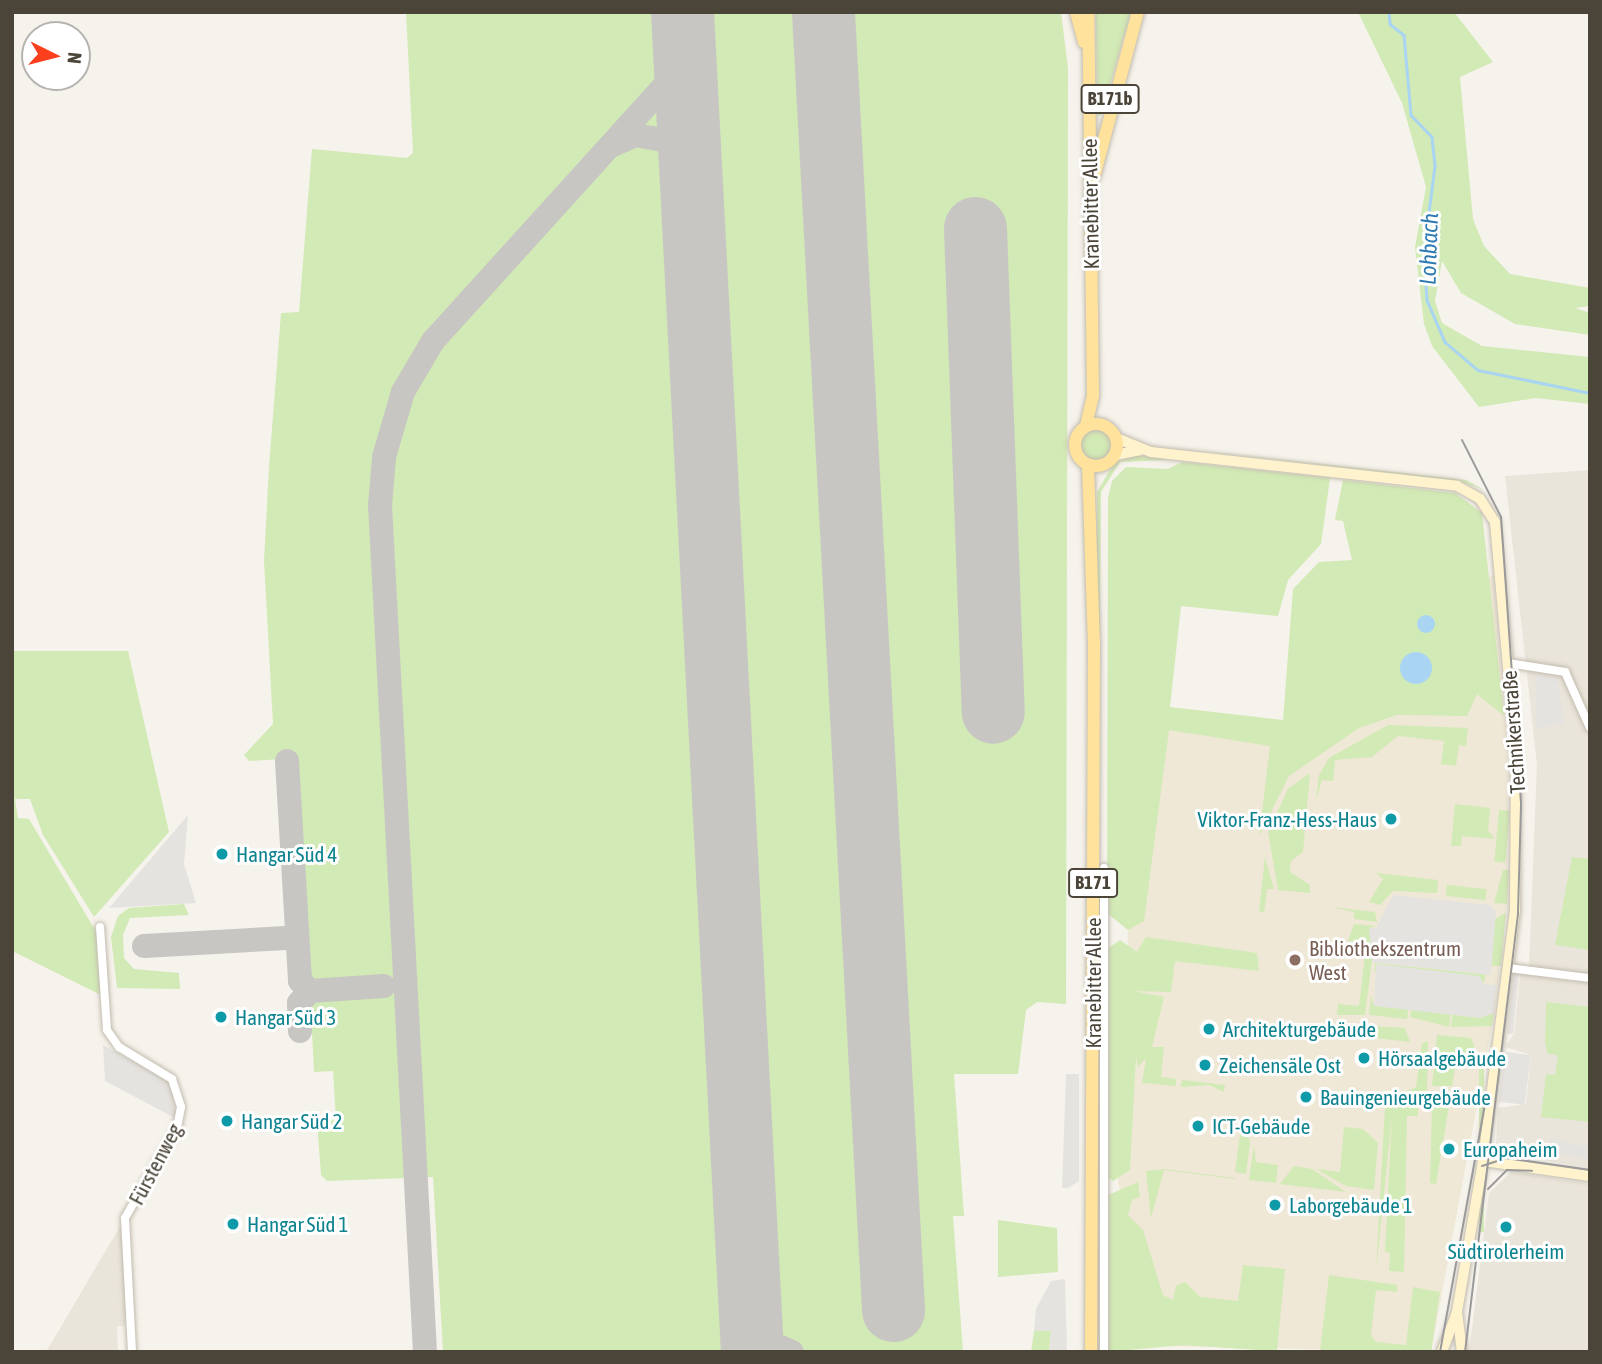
<!DOCTYPE html>
<meta charset="utf-8">
<style>
body{margin:0}
#map{position:relative;width:1602px;height:1364px;overflow:hidden;background:#f6f3ec;font-family:"Asap Condensed",sans-serif}
div>[style]{position:absolute}
[style*='--x']{left:calc(var(--x)*1px);top:calc(var(--y)*1px);width:calc(var(--w)*1px);rotate:calc(var(--a)*1deg)}
.residential>*{inset:0;background:#eae5da}
.education>*{inset:0;background:#efe8d6}
.green>*{inset:0;background:#d2eab5;transform-origin:0 0}
.round{border-radius:50%}
.parking>*{inset:0;background:#e5e3e0;transform-origin:0 0}
.water>*{inset:0;background:#a9d4f2}
.stream>*{height:2.5px;margin:-1.25px;padding:0 1.25px;transform-origin:1.25px;border-radius:1.25px;background:#a9d4f2}
.taxiway>*{height:24px;margin:-12px;padding:0 12px;transform-origin:12px;border-radius:12px;background:#c8c6c3}
.runway>*{height:63px;margin:-31.5px;padding:0 31.5px;transform-origin:31.5px;border-radius:31.5px;background:#c8c6c3}
.roads{filter:drop-shadow(0 0 2px #c2bbae) drop-shadow(0 0 2px #c2bbae)}
.street>*{height:8px;margin:-4px;padding:0 4px;transform-origin:4px;border-radius:4px;background:#fff}
.secondary>*{height:10px;margin:-5px;padding:0 5px;transform-origin:5px;border-radius:5px;background:#fff3cd}
.primary>*{height:12px;margin:-6px;padding:0 6px;transform-origin:6px;border-radius:6px;background:#ffe39c}
.primary>.ring{margin:-6px;padding:0;box-sizing:content-box;background:none;border:12px solid #ffe39c;border-radius:50%}
.tram>*{height:2px;margin:-1px;padding:0 1px;transform-origin:1px;border-radius:1px;background:#9a9a9a}
.dots>*{width:19px;height:19px;translate:-50% -50%;box-sizing:border-box;border:4px solid #fff;border-radius:50%}
span{translate:-50% -50%;white-space:nowrap;text-align:center;line-height:1.15;-webkit-text-stroke:6px #fff;paint-order:stroke}
.shield-label span{padding:2px 5px;background:#fff;border:2px solid;border-radius:5px;-webkit-text-stroke-width:0}
.shield-label{font-size:19px;color:#4b4439;font-weight:700}
.street-label{font-size:21px;color:#4b4439}
.culture-label{font-size:21px;color:#0d838f}
.right{translate:-100% -50%;text-align:right}
.left{translate:0 -50%;text-align:left}
.education-label{font-size:21px;color:#785e54}
.water-label{font-size:23px;color:#2e7ab2;font-style:italic}
.frame{position:absolute;inset:0;border:14px solid #4b4439;pointer-events:none}
.north{position:absolute;left:21px;top:21px;width:70px;height:70px;box-sizing:border-box;background:#fff;border:2px solid #b7b4b0;border-radius:50%;rotate:96deg;font-size:19px;font-weight:700;line-height:28px;text-align:center;color:#4b4439}
.north::after{content:'';display:block;margin:auto;width:24px;height:32px;background:#fc3f1d;clip-path:polygon(50% 0,100% 100%,50% 72%,0 100%)}
</style>
<div id="map">
<div class="residential">
<i style="clip-path:polygon(1590px 470px,1590px 974px,1529px 967px,1537px 765px,1505px 476px)"></i>
<i style="clip-path:polygon(1520px 974px,1590px 983px,1590px 1167px,1508px 1155px,1496px 1146px,1498px 1108px,1526px 1104px,1531px 1055px,1505px 1047px,1514px 1034px)"></i>
<i style="clip-path:polygon(1511px 1172px,1590px 1184px,1590px 1352px,1469px 1352px,1489px 1193px)"></i>
<i style="clip-path:polygon(125px 1218px,129px 1307px,124px 1326px,117px 1326px,118px 1352px,46px 1352px)"></i>
</div>
<div class="education">
<i style="clip-path:polygon(1493px 575px,1508px 754px,1507px 904px,1495px 1009px,1431px 1352px,1167px 1346px,1118px 1183px,1128px 932px,1158px 714px,1281px 735px)"></i>
</div>
<div class="green">
<i style="clip-path:polygon(406px 12px,1061px 12px,1068px 68px,1066px 1004px,1037px 1002px,1026px 1010px,1018px 1074px,954px 1074px,964px 1216px,953px 1216px,963px 1352px,443px 1352px,433px 1177px,327px 1181px,321px 1175px,317px 1122px,336px 1120px,333px 1071px,314px 1072px,298px 758px,249px 761px,244px 755px,273px 724px,264px 561px,269px 467px,281px 313px,299px 312px,312px 149px,407px 158px,413px 153px)"></i>
<i style="clip-path:polygon(1096px 12px,1131px 12px,1101px 116px,1097px 115px)"></i>
<i style="clip-path:polygon(1358px 12px,1454px 12px,1493px 62px,1460px 77px,1473px 219px,1484px 246px,1510px 274px,1590px 288px,1590px 306px,1575px 308px,1590px 313px,1590px 335px,1515px 324px,1461px 293px,1442px 261px,1435px 301px,1442px 323px,1482px 346px,1590px 357px,1590px 404px,1536px 398px,1479px 407px,1432px 346px,1424px 324px,1415px 247px,1426px 187px,1402px 103px)"></i>
<i class="round" style="left:1081px;top:430px;width:30px;height:30px"></i>
<i style="clip-path:polygon(1181px 448px,1466px 480px,1484px 490px,1459px 481px)"></i>
<i style="clip-path:polygon(1136px 455px,1169px 460px,1120px 462px,1101px 492px,1095px 1352px,1097px 492px,1114px 463px)"></i>
<i style="clip-path:polygon(1182px 462px,1330px 478px,1321px 544px,1288px 580px,1278px 616px,1181px 606px,1170px 707px,1283px 720px,1293px 589px,1319px 562px,1352px 560px,1343px 521px,1335px 520px,1343px 480px,1455px 493px,1482px 513px,1504px 716px,1477px 694px,1467px 716px,1397px 715px,1359px 728px,1289px 776px,1259px 836px,1270px 746px,1169px 730px,1144px 921px,1128px 930px,1107px 913px,1108px 498px,1112px 481px,1126px 467px,1168px 469px)"></i>
<i style="clip-path:polygon(12px 651px,128px 651px,169px 832px,94px 917px,43px 835px,30px 799px,15px 799px,18px 818px,29px 819px,98px 935px,101px 995px,12px 951px)"></i>
<i style="clip-path:polygon(1388px 725px,1468px 728px,1466px 746px,1459px 745px,1456px 766px,1441px 764px,1444px 741px,1398px 736px,1372px 757px,1335px 760px,1333px 781px,1322px 780px,1316px 800px,1319px 775px,1329px 758px)"></i>
<i style="clip-path:polygon(1310px 773px,1303px 852px,1291px 861px,1290px 872px,1310px 885px,1310px 893px,1278px 890px,1268px 832px,1288px 789px)"></i>
<i style="clip-path:polygon(1455px 804px,1490px 808px,1488px 830px,1495px 839px,1462px 836px,1461px 846px,1451px 846px)"></i>
<i style="left:1499px;top:810px;width:11px;height:52px;rotate:5deg"></i>
<i style="clip-path:polygon(1265px 857px,1274px 889px,1267px 889px,1264px 913px,1259px 911px)"></i>
<i style="clip-path:polygon(1572px 857px,1590px 859px,1590px 950px,1555px 945px)"></i>
<i style="clip-path:polygon(1503px 870px,1509px 870px,1507px 904px,1494px 903px)"></i>
<i style="clip-path:polygon(1376px 873px,1438px 880px,1437px 893px,1393px 891px,1380px 905px,1369px 902px,1383px 879px)"></i>
<i style="left:1447px;top:885px;width:40px;height:11px;rotate:6deg"></i>
<i style="clip-path:polygon(184px 904px,189px 915px,130px 918px,123px 935px,124px 958px,134px 969px,179px 973px,180px 989px,117px 988px,111px 937px,118px 916px,129px 908px)"></i>
<i style="clip-path:polygon(1330px 907px,1375px 912px,1377px 922px,1354px 919px,1354px 912px)"></i>
<i style="clip-path:polygon(1506px 913px,1501px 966px,1491px 966px,1495px 919px)"></i>
<i style="clip-path:polygon(1354px 924px,1376px 926px,1369px 928px,1374px 946px,1348px 941px)"></i>
<i style="clip-path:polygon(1146px 937px,1257px 953px,1259px 971px,1175px 961px,1171px 992px,1133px 991px,1164px 997px,1152px 1047px,1164px 1047px,1161px 1077px,1176px 1079px,1176px 1086px,1142px 1083px,1146px 1058px,1138px 1067px,1136px 1056px,1130px 1170px,1113px 1181px,1106px 1176px,1107px 949px,1120px 940px,1137px 952px)"></i>
<i style="clip-path:polygon(1373px 953px,1365px 1015px,1337px 1015px,1338px 1004px,1359px 1006px,1365px 954px)"></i>
<i style="left:1375px;top:963px;width:111px;height:8px;rotate:6deg"></i>
<i style="clip-path:polygon(1371px 995px,1374px 1006px,1409px 1006px,1407px 1019px,1369px 1015px)"></i>
<i style="clip-path:polygon(1546px 1002px,1590px 1007px,1590px 1122px,1541px 1117px,1546px 1074px,1555px 1075px,1558px 1055px,1548px 1054px,1545px 1043px)"></i>
<i style="clip-path:polygon(1412px 1006px,1451px 1011px,1449px 1027px,1410px 1017px)"></i>
<i style="clip-path:polygon(1453px 1011px,1494px 1013px,1492px 1026px,1451px 1027px)"></i>
<i style="clip-path:polygon(1336px 1024px,1405px 1028px,1410px 1042px,1335px 1033px)"></i>
<i style="clip-path:polygon(1437px 1035px,1471px 1038px,1474px 1045px,1471px 1065px,1456px 1063px,1452px 1086px,1432px 1086px)"></i>
<i style="clip-path:polygon(1428px 1041px,1427px 1102px,1388px 1101px,1416px 1087px,1422px 1043px)"></i>
<i style="left:1479px;top:1069px;width:5px;height:163px"></i>
<i style="clip-path:polygon(1182px 1080px,1225px 1085px,1224px 1092px,1209px 1085px,1181px 1087px)"></i>
<i style="clip-path:polygon(1418px 1105px,1418px 1116px,1407px 1116px,1404px 1272px,1389px 1271px,1390px 1253px,1385px 1252px,1392px 1116px,1376px 1271px,1385px 1106px)"></i>
<i style="clip-path:polygon(1432px 1105px,1449px 1106px,1436px 1184px,1430px 1183px)"></i>
<i style="clip-path:polygon(1344px 1127px,1363px 1129px,1378px 1143px,1374px 1190px,1346px 1186px,1316px 1169px,1340px 1172px)"></i>
<i style="clip-path:polygon(1241px 1128px,1248px 1129px,1250px 1144px,1246px 1174px,1235px 1172px)"></i>
<i style="clip-path:polygon(1254px 1145px,1256px 1162px,1278px 1165px,1276px 1183px,1249px 1180px)"></i>
<i style="clip-path:polygon(1294px 1166px,1312px 1169px,1346px 1192px,1280px 1184px)"></i>
<i style="clip-path:polygon(1164px 1169px,1235px 1178px,1235px 1179px,1164px 1170px,1151px 1218px,1146px 1171px)"></i>
<i style="clip-path:polygon(1138px 1182px,1140px 1197px,1132px 1200px,1128px 1215px,1143px 1230px,1163px 1295px,1173px 1300px,1176px 1286px,1185px 1282px,1200px 1297px,1238px 1301px,1243px 1265px,1285px 1269px,1277px 1350px,1285px 1352px,1184px 1345px,1107px 1352px,1106px 1196px)"></i>
<i style="clip-path:polygon(998px 1220px,1057px 1228px,1058px 1272px,998px 1277px)"></i>
<i style="clip-path:polygon(1329px 1275px,1397px 1285px,1397px 1292px,1376px 1290px,1371px 1335px,1376px 1342px,1406px 1345px,1413px 1287px,1440px 1292px,1431px 1352px,1320px 1352px)"></i>
<i style="clip-path:polygon(1034px 1331px,1051px 1331px,1049px 1352px,1031px 1352px)"></i>
</div>
<div class="parking">
<i style="clip-path:polygon(1535px 675px,1557px 677px,1564px 723px,1537px 728px)"></i>
<i style="clip-path:polygon(188px 815px,184px 864px,196px 903px,109px 908px)"></i>
<i style="clip-path:polygon(1393px 895px,1490px 905px,1496px 911px,1491px 975px,1372px 962px,1369px 928px,1376px 928px)"></i>
<i style="clip-path:polygon(1376px 964px,1480px 976px,1483px 984px,1496px 985px,1494px 1013px,1480px 1018px,1374px 1006px)"></i>
<i style="clip-path:polygon(1514px 974px,1519px 974px,1513px 1034px,1507px 1034px)"></i>
<i style="clip-path:polygon(103px 1045px,170px 1082px,177px 1119px,105px 1081px)"></i>
<i style="left:1505px;top:1052px;width:26px;height:50px;rotate:7deg"></i>
<i style="clip-path:polygon(1066px 1074px,1079px 1074px,1079px 1181px,1068px 1188px,1062px 1188px)"></i>
<i style="clip-path:polygon(1550px 1137px,1584px 1147px,1590px 1142px,1590px 1160px,1559px 1153px,1547px 1157px)"></i>
<i style="clip-path:polygon(1065px 1279px,1067px 1352px,1049px 1352px,1051px 1331px,1034px 1331px,1036px 1309px,1051px 1281px)"></i>
</div>
<div class="water">
<i class="round" style="left:1417px;top:615px;width:18px;height:18px"></i>
<i class="round" style="left:1400px;top:652px;width:32px;height:32px"></i>
</div>
<div class="stream">
<i style="--x:1389;--y:12;--w:12;--a:85"></i>
<i style="--x:1390;--y:24;--w:18;--a:38"></i>
<i style="--x:1404;--y:35;--w:80;--a:85"></i>
<i style="--x:1411;--y:115;--w:30;--a:46"></i>
<i style="--x:1432;--y:137;--w:29;--a:84"></i>
<i style="--x:1435;--y:166;--w:87;--a:97.3"></i>
<i style="--x:1424;--y:252;--w:48;--a:86.4"></i>
<i style="--x:1427;--y:300;--w:46;--a:66.8"></i>
<i style="--x:1445;--y:342;--w:43;--a:40.3"></i>
<i style="--x:1478;--y:370;--w:114;--a:11.6"></i>
</div>
<div class="taxiway">
<i style="--x:613;--y:145;--w:24;--a:-24"></i>
<i style="--x:635;--y:135;--w:28;--a:10"></i>
<i style="--x:663;--y:140;--w:25;--a:43"></i>
<i style="--x:681;--y:157;--w:29;--a:70"></i>
<i style="--x:287;--y:761;--w:220;--a:86.6"></i>
<i style="--x:300;--y:981;--w:14;--a:45"></i>
<i style="--x:144;--y:946;--w:142;--a:-3.2"></i>
<i style="--x:300;--y:1031;--w:28;--a:-92"></i>
<i style="--x:299;--y:1003;--w:16;--a:-47"></i>
<i style="--x:310;--y:991;--w:74;--a:-3.9"></i>
<i style="--x:750;--y:1310;--w:33;--a:65"></i>
<i style="--x:764;--y:1340;--w:30;--a:23"></i>
<i style="--x:425;--y:1352;--w:847;--a:-93.04"></i>
<i style="--x:380;--y:506;--w:49;--a:-85.3"></i>
<i style="--x:384;--y:457;--w:68;--a:-73.7"></i>
<i style="--x:403;--y:392;--w:59;--a:-59.5"></i>
<i style="--x:433;--y:341;--w:359;--a:-47.8"></i>
<i style="--x:674;--y:75;--w:38;--a:-76"></i>
</div>
<div class="runway">
<i style="--x:682;--y:12;--w:1342;--a:87.01"></i>
<i style="--x:823;--y:12;--w:1300;--a:86.91"></i>
<i style="--x:975;--y:228;--w:484;--a:87.9"></i>
</div>
<div class="roads">
<div class="street">
<i style="--x:1508;--y:663;--w:58;--a:9"></i>
<i style="--x:1565;--y:672;--w:61;--a:65.9"></i>
<i style="--x:100;--y:927;--w:103;--a:86.1"></i>
<i style="--x:107;--y:1030;--w:21;--a:55"></i>
<i style="--x:119;--y:1047;--w:62;--a:31.1"></i>
<i style="--x:172;--y:1079;--w:29;--a:72"></i>
<i style="--x:181;--y:1107;--w:21;--a:101"></i>
<i style="--x:177;--y:1128;--w:104;--a:120"></i>
<i style="--x:125;--y:1218;--w:134;--a:87"></i>
<i style="--x:1508;--y:968;--w:83;--a:7"></i>
<i style="--x:1104;--y:1352;--w:484;--a:-90"></i>
</div>
<div class="secondary">
<i style="--x:1116;--y:438;--w:38;--a:22"></i>
<i style="--x:1151;--y:452;--w:308;--a:6.3"></i>
<i style="--x:1457;--y:486;--w:26;--a:29"></i>
<i style="--x:1480;--y:499;--w:27;--a:57"></i>
<i style="--x:1495;--y:522;--w:236;--a:84.9"></i>
<i style="--x:1516;--y:757;--w:153;--a:90.4"></i>
<i style="--x:1515;--y:910;--w:253;--a:97.3"></i>
<i style="--x:1483;--y:1161;--w:153;--a:99.8"></i>
<i style="--x:1457;--y:1312;--w:43;--a:110.6"></i>
<i style="--x:1115;--y:455;--w:25;--a:-11"></i>
<i style="--x:1483;--y:1161;--w:108;--a:8"></i>
<i style="--x:1457;--y:1312;--w:40;--a:82.9"></i>
</div>
<div class="primary">
<i style="--x:1076;--y:12;--w:31;--a:75"></i>
<i style="--x:1094;--y:177;--w:171;--a:-75.1"></i>
<i class="ring" style="left:1075px;top:424px;width:30px;height:30px"></i>
<i style="--x:1086;--y:426;--w:31;--a:-77"></i>
<i style="--x:1093;--y:396;--w:384;--a:-90.7"></i>
<i style="--x:1088;--y:465;--w:177;--a:88.1"></i>
<i style="--x:1094;--y:642;--w:710;--a:90.24"></i>
</div>
</div>
<div class="tram">
<i style="--x:1462;--y:440;--w:86;--a:63.1"></i>
<i style="--x:1501;--y:517;--w:289;--a:86"></i>
<i style="--x:1521;--y:805;--w:109;--a:91.6"></i>
<i style="--x:1518;--y:914;--w:441;--a:96.9"></i>
<i style="--x:1482;--y:1166;--w:25;--a:-18"></i>
<i style="--x:1506;--y:1158;--w:85;--a:8.1"></i>
<i style="--x:1488;--y:1189;--w:27;--a:-45"></i>
<i style="--x:1507;--y:1170;--w:25;--a:2"></i>
<i style="--x:1440;--y:1352;--w:263;--a:-79.7"></i>
</div>
<div class="dots">
<i style="left:1391px;top:819px;background:#0f9aa8"></i>
<i style="left:222px;top:854px;background:#0f9aa8"></i>
<i style="left:1295px;top:960px;background:#8d6e63"></i>
<i style="left:221px;top:1017px;background:#0f9aa8"></i>
<i style="left:1209px;top:1029px;background:#0f9aa8"></i>
<i style="left:1364px;top:1058px;background:#0f9aa8"></i>
<i style="left:1205px;top:1065px;background:#0f9aa8"></i>
<i style="left:1306px;top:1097px;background:#0f9aa8"></i>
<i style="left:227px;top:1121px;background:#0f9aa8"></i>
<i style="left:1198px;top:1126px;background:#0f9aa8"></i>
<i style="left:1449px;top:1149px;background:#0f9aa8"></i>
<i style="left:1275px;top:1205px;background:#0f9aa8"></i>
<i style="left:233px;top:1224px;background:#0f9aa8"></i>
<i style="left:1506px;top:1227px;background:#0f9aa8"></i>
</div>
<div class="shield-label">
<span style="left:1110px;top:99px">B171b</span>
<span style="left:1093px;top:883px">B171</span>
</div>
<div class="street-label">
<span style="left:1090px;top:204px;rotate:-91deg">Kranebitter Allee</span>
<span style="left:1513px;top:732px;rotate:-94deg">Technikerstraße</span>
<span style="left:1093px;top:983px;rotate:-90deg">Kranebitter Allee</span>
<span style="left:155px;top:1164px;rotate:-62deg">Fürstenweg</span>
</div>
<div class="culture-label">
<span class="right" style="left:1377px;top:819px">Viktor-Franz-Hess-Haus</span>
<span class="left" style="left:236px;top:854px">Hangar Süd 4</span>
<span class="left" style="left:235px;top:1017px">Hangar Süd 3</span>
<span class="left" style="left:1223px;top:1029px">Architekturgebäude</span>
<span class="left" style="left:1378px;top:1058px">Hörsaalgebäude</span>
<span class="left" style="left:1219px;top:1065px">Zeichensäle Ost</span>
<span class="left" style="left:1320px;top:1097px">Bauingenieurgebäude</span>
<span class="left" style="left:241px;top:1121px">Hangar Süd 2</span>
<span class="left" style="left:1212px;top:1126px">ICT-Gebäude</span>
<span class="left" style="left:1463px;top:1149px">Europaheim</span>
<span class="left" style="left:1289px;top:1205px">Laborgebäude 1</span>
<span class="left" style="left:247px;top:1224px">Hangar Süd 1</span>
<span style="left:1506px;top:1251px">Südtirolerheim</span>
</div>
<div class="education-label">
<span class="left" style="left:1309px;top:960px">Bibliothekszentrum<br>West</span>
</div>
<div class="water-label">
<span style="left:1429px;top:249px;rotate:-88deg">Lohbach</span>
</div>
<div class="frame"></div>
<div class="north">N</div>
</div>
